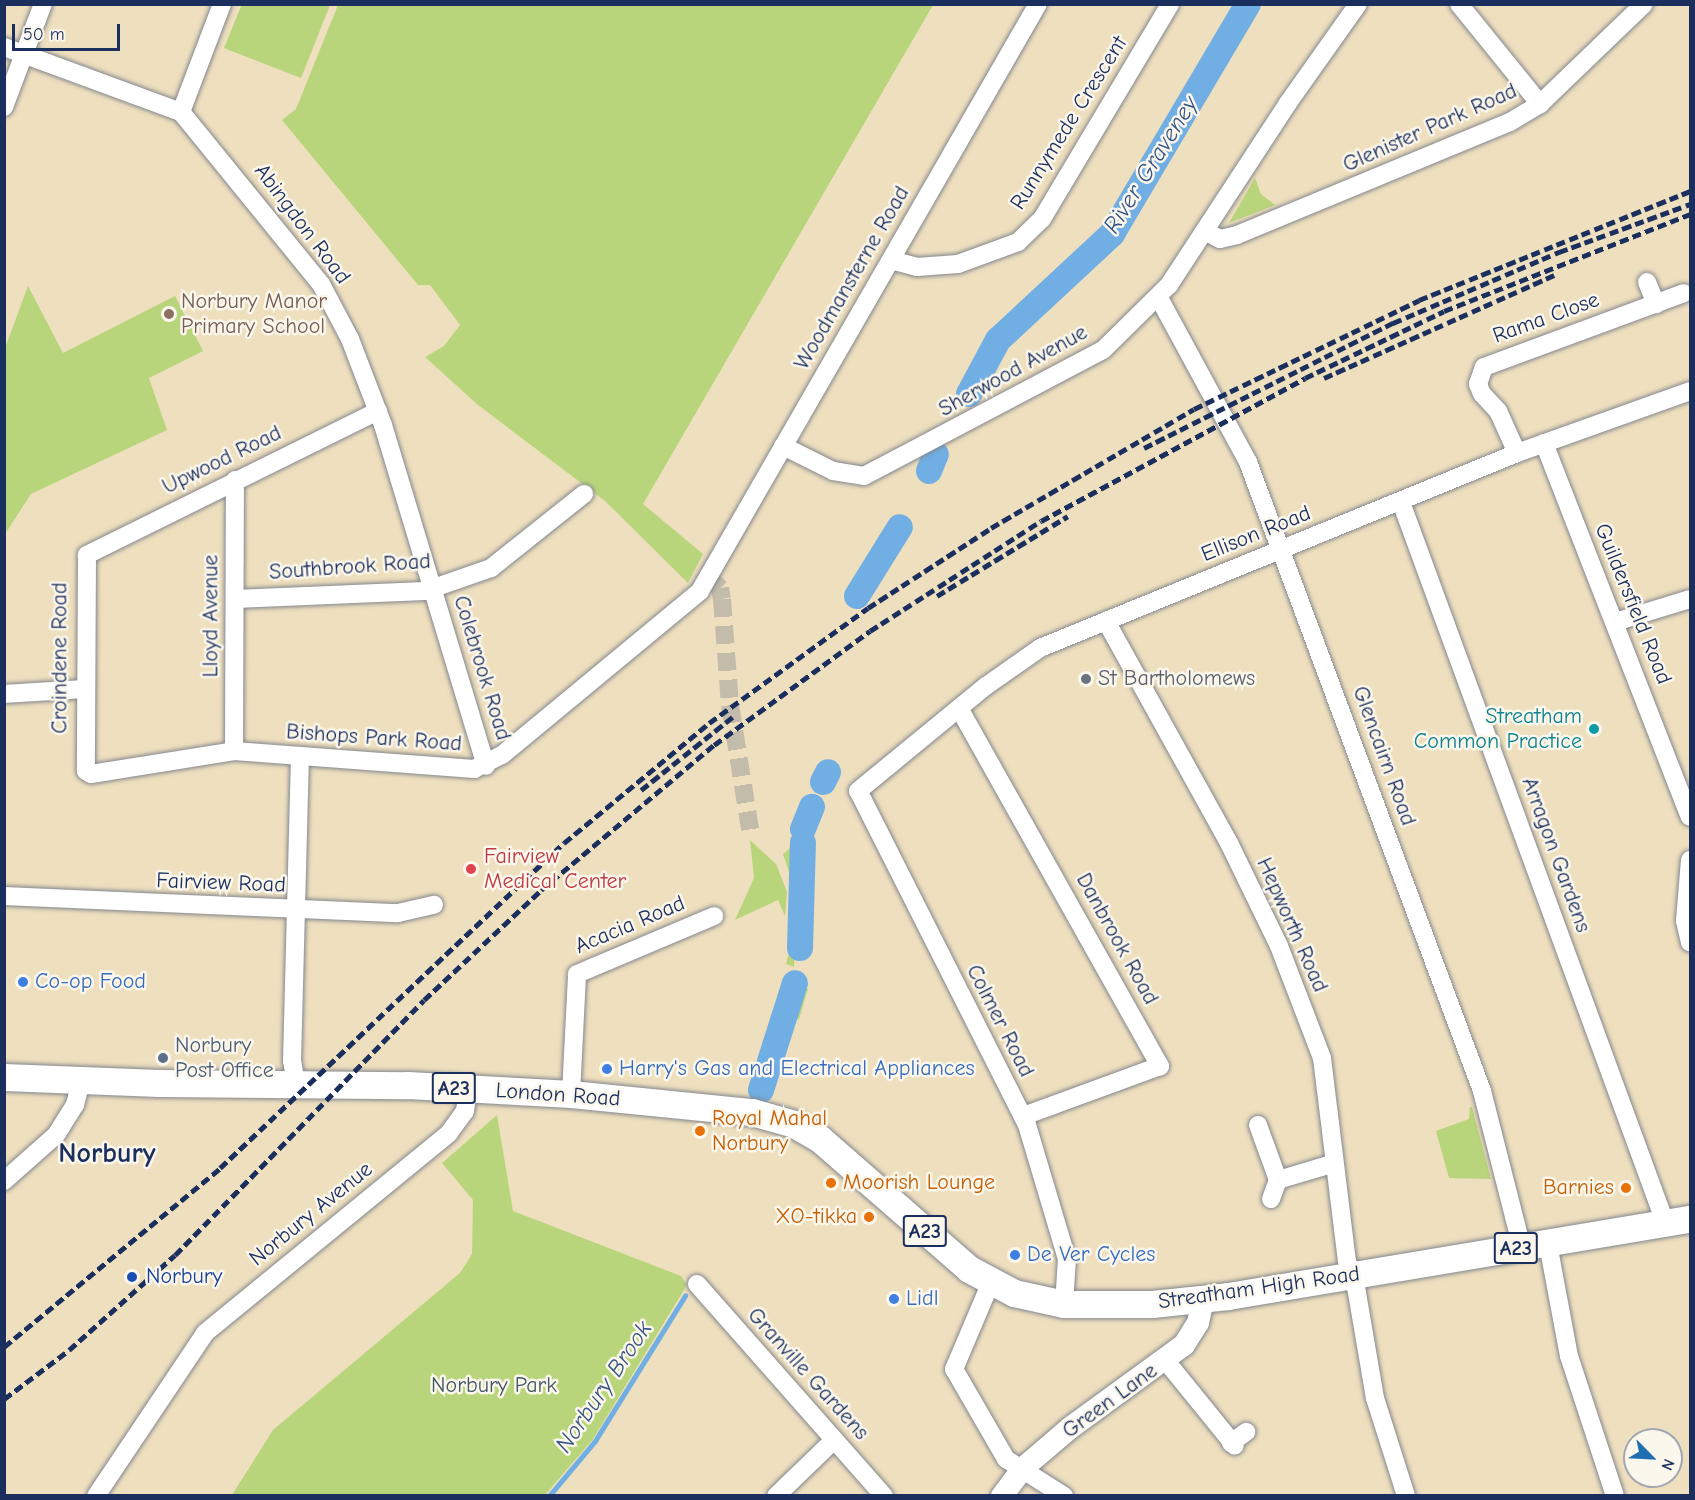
<!DOCTYPE html>
<style>
body{margin:0}
#map{position:relative;width:1695px;height:1500px;overflow:hidden;background:#eedfbe;font-family:"Comic Neue",sans-serif}
div>[style]{position:absolute}
[style*='--x']{left:calc(var(--x)*1px);top:calc(var(--y)*1px);width:calc(var(--w)*1px);rotate:calc(var(--a)*1deg)}
.green>*{inset:0;background:#b9d57b}
.stream>*{height:4.5px;margin:-2.25px;padding:0 2.25px;transform-origin:2.25px;border-radius:2.25px;background:#70aee3}
.river>*{height:26px;margin:-13px;padding:0 13px;transform-origin:13px;border-radius:13px;background:#70aee3}
.minor-tunnel>*{height:18px;margin-top:-9px;transform-origin:0;background:repeating-linear-gradient(90deg,#c4bcab 0 18px,transparent 0 27px)}
.roads{filter:drop-shadow(0 0 2px #84878e) drop-shadow(0 0 2px #84878e)}
.minor>*{height:18px;margin:-9px;padding:0 9px;transform-origin:9px;border-radius:9px;background:#fff}
.major>*{height:22px;margin:-11px;padding:0 11px;transform-origin:11px;border-radius:11px;background:#fff}
.highway>*{height:27px;margin:-13.5px;padding:0 13.5px;transform-origin:13.5px;border-radius:13.5px;background:#fff}
.rail>*{height:4.5px;margin-top:-2.25px;transform-origin:0;background:repeating-linear-gradient(90deg,#1b2f5e 0 9px,transparent 0 13.5px)}
.dots>*{width:16px;height:16px;translate:-50% -50%;box-sizing:border-box;border:3px solid #fbf7ec;border-radius:50%}
span{translate:-50% -50%;white-space:nowrap;text-align:center;line-height:1.15;-webkit-text-stroke:5px #fbf7ec;paint-order:stroke}
.shield-label span{padding:2px 4px;background:#fbf7ec;border:2px solid;border-radius:4px;-webkit-text-stroke-width:0}
.shield-label{font-size:21px;color:#1b2f5e;font-weight:700}
.street-label{font-size:22px;color:#1b2f5e}
.education-label{font-size:22px;color:#785e54}
.left{translate:0 -50%;text-align:left}
.worship-label{font-size:22px;color:#5b616d}
.culture-label{font-size:22px;color:#0d838f}
.right{translate:-100% -50%;text-align:right}
.health-label{font-size:22px;color:#be3a42}
.shop-label{font-size:22px;color:#366cbe}
.service-label{font-size:22px;color:#4e5e75}
.food-label{font-size:22px;color:#c56008}
.transit-label{font-size:22px;color:#164399}
.park-label{font-size:22px;color:#425865}
.water-label{font-size:24px;color:#355586;font-style:italic}
.district-label{font-size:28px;color:#1b2f5e;font-weight:700}
.frame{position:absolute;inset:0;border:6px solid #1b2f5e;pointer-events:none}
.north{position:absolute;left:1623px;top:1428px;width:60px;height:60px;box-sizing:border-box;background:#fbf7ec;border:2px solid #a1a7b3;border-radius:50%;rotate:114deg;font-size:16px;font-weight:700;line-height:24px;text-align:center;color:#1b2f5e}
.north::after{content:'';display:block;margin:auto;width:21px;height:27px;background:#1f6fb2;clip-path:polygon(50% 0,100% 100%,50% 72%,0 100%)}
.scale{position:absolute;left:12px;top:24px;width:108px;height:27px;box-sizing:border-box;border:3px solid #1b2f5e;border-top:0;padding-left:8px;font-size:18px;line-height:21px;white-space:nowrap;color:#1b2f5e;-webkit-text-stroke:4px #fbf7ec;paint-order:stroke}
</style>
<div id="map">
<div class="green">
<i style="clip-path:polygon(242px 4px,330px 5px,301px 78px,224px 48px)"></i>
<i style="clip-path:polygon(338px 5px,933px 5px,643px 504px,703px 554px,688px 583px,605px 501px,478px 405px,425px 357px,444px 346px,460px 325px,430px 285px,418px 285px,282px 120px,296px 109px)"></i>
<i style="clip-path:polygon(1255px 178px,1261px 194px,1275px 205px,1229px 223px)"></i>
<i style="clip-path:polygon(28px 286px,63px 353px,175px 296px,203px 351px,149px 378px,167px 430px,31px 494px,5px 534px,5px 348px)"></i>
<i style="clip-path:polygon(750px 840px,776px 864px,787px 892px,785px 916px,778px 900px,735px 920px,754px 878px)"></i>
<i style="clip-path:polygon(799px 841px,799px 889px,794px 967px,786px 964px,791px 946px,795px 890px,783px 854px)"></i>
<i style="clip-path:polygon(796px 985px,808px 989px,799px 1019px,784px 1025px)"></i>
<i style="clip-path:polygon(1470px 1107px,1472px 1107px,1491px 1179px,1449px 1178px,1436px 1131px,1469px 1119px)"></i>
<i style="clip-path:polygon(497px 1115px,513px 1211px,681px 1276px,687px 1285px,593px 1439px,545px 1495px,232px 1495px,273px 1430px,460px 1273px,472px 1254px,473px 1200px,442px 1163px)"></i>
</div>
<div class="stream">
<i style="--x:549;--y:1496;--w:72;--a:-50.1"></i>
<i style="--x:595;--y:1441;--w:171;--a:-58.2"></i>
</div>
<div class="river">
<i style="--x:969;--y:394;--w:61;--a:-61.8"></i>
<i style="--x:998;--y:340;--w:156;--a:-42.9"></i>
<i style="--x:1112;--y:234;--w:267;--a:-59.4"></i>
<i style="--x:929;--y:471;--w:18;--a:-68"></i>
<i style="--x:857;--y:596;--w:81;--a:-58.1"></i>
<i style="--x:823;--y:782;--w:11;--a:-63"></i>
<i style="--x:803;--y:829;--w:24;--a:-68"></i>
<i style="--x:800;--y:948;--w:105;--a:-88.4"></i>
<i style="--x:761;--y:1090;--w:112;--a:-72.4"></i>
</div>
<div class="minor-tunnel">
<i style="--x:709;--y:577;--w:16;--a:45"></i>
<i style="--x:720;--y:588;--w:11;--a:80"></i>
<i style="--x:722;--y:599;--w:106;--a:85.7"></i>
<i style="--x:730;--y:705;--w:131;--a:80.8"></i>
</div>
<div class="roads">
<div class="minor">
<i style="--x:1459;--y:4;--w:129;--a:51"></i>
<i style="--x:4;--y:47;--w:189;--a:20.2"></i>
<i style="--x:181;--y:112;--w:222;--a:50.9"></i>
<i style="--x:321;--y:284;--w:62;--a:62.2"></i>
<i style="--x:350;--y:339;--w:92;--a:69"></i>
<i style="--x:383;--y:425;--w:356;--a:73.2"></i>
<i style="--x:4;--y:107;--w:110;--a:-69.3"></i>
<i style="--x:181;--y:112;--w:116;--a:-69.2"></i>
<i style="--x:1205;--y:231;--w:17;--a:28"></i>
<i style="--x:1220;--y:239;--w:17;--a:-13"></i>
<i style="--x:1237;--y:235;--w:295;--a:-22.5"></i>
<i style="--x:1510;--y:122;--w:35;--a:-31"></i>
<i style="--x:1540;--y:104;--w:144;--a:-43.9"></i>
<i style="--x:891;--y:260;--w:27;--a:15"></i>
<i style="--x:917;--y:267;--w:41;--a:-4.2"></i>
<i style="--x:958;--y:264;--w:64;--a:-20.1"></i>
<i style="--x:1018;--y:242;--w:33;--a:-44"></i>
<i style="--x:1042;--y:219;--w:250;--a:-59.2"></i>
<i style="--x:1647;--y:282;--w:24;--a:68"></i>
<i style="--x:1159;--y:298;--w:187;--a:61.5"></i>
<i style="--x:1248;--y:462;--w:671;--a:69.59"></i>
<i style="--x:1482;--y:1091;--w:162;--a:75.7"></i>
<i style="--x:378;--y:411;--w:325;--a:153.7"></i>
<i style="--x:87;--y:555;--w:216;--a:90.3"></i>
<i style="--x:86;--y:771;--w:6;--a:31"></i>
<i style="--x:91;--y:774;--w:145;--a:-9.1"></i>
<i style="--x:234;--y:751;--w:241;--a:4.3"></i>
<i style="--x:474;--y:769;--w:31;--a:-27"></i>
<i style="--x:502;--y:755;--w:257;--a:-39.6"></i>
<i style="--x:700;--y:591;--w:677;--a:-60.07"></i>
<i style="--x:1544;--y:443;--w:401;--a:68.7"></i>
<i style="--x:783;--y:446;--w:56;--a:26.6"></i>
<i style="--x:833;--y:471;--w:31;--a:9"></i>
<i style="--x:864;--y:476;--w:270;--a:-27.8"></i>
<i style="--x:1103;--y:350;--w:93;--a:-44.6"></i>
<i style="--x:1169;--y:285;--w:217;--a:-56.8"></i>
<i style="--x:1288;--y:103;--w:121;--a:-54.7"></i>
<i style="--x:1517;--y:453;--w:46;--a:-114.3"></i>
<i style="--x:1498;--y:411;--w:23;--a:-133"></i>
<i style="--x:1482;--y:394;--w:11;--a:-112"></i>
<i style="--x:1478;--y:384;--w:18;--a:-71"></i>
<i style="--x:1484;--y:367;--w:213;--a:-20.3"></i>
<i style="--x:1401;--y:502;--w:770;--a:69.87"></i>
<i style="--x:235;--y:599;--w:190;--a:-2.4"></i>
<i style="--x:425;--y:591;--w:70;--a:-19.2"></i>
<i style="--x:491;--y:568;--w:119;--a:-38.5"></i>
<i style="--x:1106;--y:621;--w:254;--a:61"></i>
<i style="--x:1229;--y:843;--w:114;--a:64.1"></i>
<i style="--x:1279;--y:946;--w:120;--a:69"></i>
<i style="--x:1322;--y:1058;--w:205;--a:83"></i>
<i style="--x:1347;--y:1261;--w:28;--a:71"></i>
<i style="--x:1356;--y:1287;--w:113;--a:80.3"></i>
<i style="--x:1375;--y:1398;--w:103;--a:72.4"></i>
<i style="--x:1615;--y:622;--w:78;--a:-17"></i>
<i style="--x:4;--y:694;--w:80;--a:-3.6"></i>
<i style="--x:959;--y:708;--w:411;--a:60.7"></i>
<i style="--x:1160;--y:1066;--w:146;--a:159.9"></i>
<i style="--x:234;--y:751;--w:271;--a:-89.8"></i>
<i style="--x:1690;--y:860;--w:61;--a:94.7"></i>
<i style="--x:1685;--y:921;--w:22;--a:77"></i>
<i style="--x:4;--y:896;--w:394;--a:2.5"></i>
<i style="--x:398;--y:913;--w:37;--a:-13"></i>
<i style="--x:296;--y:1085;--w:24;--a:-99"></i>
<i style="--x:292;--y:1061;--w:305;--a:-88.5"></i>
<i style="--x:571;--y:1094;--w:120;--a:-87.1"></i>
<i style="--x:577;--y:974;--w:149;--a:-22.9"></i>
<i style="--x:1258;--y:1125;--w:59;--a:70"></i>
<i style="--x:1278;--y:1180;--w:59;--a:-16.6"></i>
<i style="--x:4;--y:1181;--w:69;--a:-41.5"></i>
<i style="--x:56;--y:1135;--w:36;--a:-58"></i>
<i style="--x:75;--y:1105;--w:25;--a:-76"></i>
<i style="--x:1271;--y:1199;--w:20;--a:-70"></i>
<i style="--x:1548;--y:1244;--w:114;--a:79.4"></i>
<i style="--x:1569;--y:1356;--w:147;--a:71.8"></i>
<i style="--x:991;--y:1282;--w:95;--a:113"></i>
<i style="--x:954;--y:1369;--w:104;--a:60"></i>
<i style="--x:1006;--y:1459;--w:69;--a:32.5"></i>
<i style="--x:697;--y:1284;--w:283;--a:48.6"></i>
<i style="--x:1064;--y:1304;--w:45;--a:-86.2"></i>
<i style="--x:1067;--y:1259;--w:140;--a:-106.6"></i>
<i style="--x:1027;--y:1125;--w:374;--a:-116.8"></i>
<i style="--x:858;--y:791;--w:166;--a:-39.4"></i>
<i style="--x:986;--y:686;--w:66;--a:-35.1"></i>
<i style="--x:1040;--y:648;--w:515;--a:-22.23"></i>
<i style="--x:1517;--y:453;--w:184;--a:-19.7"></i>
<i style="--x:1166;--y:1361;--w:109;--a:50.9"></i>
<i style="--x:1231;--y:1443;--w:19;--a:-36"></i>
<i style="--x:96;--y:1496;--w:196;--a:-56.2"></i>
<i style="--x:205;--y:1333;--w:315;--a:-39.3"></i>
<i style="--x:449;--y:1133;--w:27;--a:-54"></i>
<i style="--x:465;--y:1111;--w:22;--a:-82"></i>
<i style="--x:776;--y:1496;--w:81;--a:-44"></i>
</div>
<div class="major">
<i style="--x:1002;--y:1496;--w:34;--a:-53"></i>
<i style="--x:1022;--y:1469;--w:63;--a:-40.5"></i>
<i style="--x:1070;--y:1428;--w:141;--a:-36.1"></i>
<i style="--x:1184;--y:1345;--w:26;--a:-58"></i>
<i style="--x:1198;--y:1323;--w:25;--a:-78"></i>
</div>
<div class="highway">
<i style="--x:4;--y:1077;--w:155;--a:2.2"></i>
<i style="--x:159;--y:1083;--w:249;--a:0.5"></i>
<i style="--x:408;--y:1085;--w:163;--a:3.2"></i>
<i style="--x:571;--y:1094;--w:182;--a:5.7"></i>
<i style="--x:752;--y:1112;--w:44;--a:15.9"></i>
<i style="--x:794;--y:1124;--w:30;--a:30"></i>
<i style="--x:820;--y:1139;--w:198;--a:41.1"></i>
<i style="--x:969;--y:1269;--w:51;--a:28.1"></i>
<i style="--x:1014;--y:1293;--w:51;--a:12.4"></i>
<i style="--x:1064;--y:1304;--w:88;--a:0"></i>
<i style="--x:1152;--y:1304;--w:76;--a:-6"></i>
<i style="--x:1228;--y:1296;--w:468;--a:-9.5"></i>
</div>
</div>
<div class="rail">
<i style="--x:1324;--y:378;--w:254;--a:-24.1"></i>
<i style="--x:1144;--y:448;--w:279;--a:-26.7"></i>
<i style="--x:1393;--y:323;--w:181;--a:-23.2"></i>
<i style="--x:1559;--y:252;--w:140;--a:-20.1"></i>
<i style="--x:937;--y:596;--w:153;--a:-31.4"></i>
<i style="--x:641;--y:790;--w:120;--a:-38.6"></i>
<i style="--x:4;--y:1347;--w:281;--a:-39.6"></i>
<i style="--x:220;--y:1168;--w:473;--a:-43.4"></i>
<i style="--x:564;--y:843;--w:188;--a:-39.6"></i>
<i style="--x:709;--y:723;--w:196;--a:-35.9"></i>
<i style="--x:868;--y:608;--w:147;--a:-33"></i>
<i style="--x:991;--y:528;--w:235;--a:-30.4"></i>
<i style="--x:1194;--y:409;--w:250;--a:-25.8"></i>
<i style="--x:1419;--y:300;--w:292;--a:-21.9"></i>
<i style="--x:4;--y:1399;--w:81;--a:-37"></i>
<i style="--x:69;--y:1350;--w:142;--a:-41.9"></i>
<i style="--x:175;--y:1255;--w:356;--a:-45.7"></i>
<i style="--x:424;--y:1000;--w:161;--a:-43.2"></i>
<i style="--x:541;--y:890;--w:226;--a:-40"></i>
<i style="--x:714;--y:745;--w:193;--a:-36.2"></i>
<i style="--x:870;--y:631;--w:203;--a:-32.8"></i>
<i style="--x:1041;--y:521;--w:300;--a:-28.4"></i>
<i style="--x:1305;--y:378;--w:154;--a:-25.7"></i>
<i style="--x:1444;--y:311;--w:264;--a:-21.5"></i>
</div>
<div class="dots">
<i style="left:169px;top:314px;background:#8d6e63"></i>
<i style="left:1086px;top:679px;background:#6b7280"></i>
<i style="left:1594px;top:729px;background:#0f9aa8"></i>
<i style="left:471px;top:869px;background:#e0444e"></i>
<i style="left:23px;top:982px;background:#3f7fe0"></i>
<i style="left:163px;top:1058px;background:#5c6f8a"></i>
<i style="left:607px;top:1069px;background:#3f7fe0"></i>
<i style="left:700px;top:1131px;background:#e8710a"></i>
<i style="left:831px;top:1183px;background:#e8710a"></i>
<i style="left:1626px;top:1188px;background:#e8710a"></i>
<i style="left:869px;top:1217px;background:#e8710a"></i>
<i style="left:1015px;top:1255px;background:#3f7fe0"></i>
<i style="left:132px;top:1277px;background:#1a4fb4"></i>
<i style="left:894px;top:1299px;background:#3f7fe0"></i>
</div>
<div class="shield-label">
<span style="left:454px;top:1088px">A23</span>
<span style="left:925px;top:1231px">A23</span>
<span style="left:1516px;top:1248px">A23</span>
</div>
<div class="street-label">
<span style="left:1069px;top:123px;rotate:-58deg">Runnymede Crescent</span>
<span style="left:1430px;top:128px;rotate:-24deg">Glenister Park Road</span>
<span style="left:302px;top:224px;rotate:53deg">Abingdon Road</span>
<span style="left:852px;top:278px;rotate:-60deg">Woodmansterne Road</span>
<span style="left:1546px;top:318px;rotate:-20deg">Rama Close</span>
<span style="left:1013px;top:371px;rotate:-29deg">Sherwood Avenue</span>
<span style="left:222px;top:460px;rotate:-26deg">Upwood Road</span>
<span style="left:1256px;top:534px;rotate:-22deg">Ellison Road</span>
<span style="left:350px;top:567px;rotate:-4deg">Southbrook Road</span>
<span style="left:1633px;top:604px;rotate:68deg">Guildersfield Road</span>
<span style="left:211px;top:616px;rotate:-90deg">Lloyd Avenue</span>
<span style="left:60px;top:658px;rotate:-90deg">Croindene Road</span>
<span style="left:482px;top:668px;rotate:73deg">Colebrook Road</span>
<span style="left:374px;top:738px;rotate:4deg">Bishops Park Road</span>
<span style="left:1384px;top:756px;rotate:70deg">Glencairn Road</span>
<span style="left:1556px;top:855px;rotate:70deg">Arragon Gardens</span>
<span style="left:221px;top:883px;rotate:2deg">Fairview Road</span>
<span style="left:630px;top:925px;rotate:-23deg">Acacia Road</span>
<span style="left:1292px;top:925px;rotate:66deg">Hepworth Road</span>
<span style="left:1117px;top:939px;rotate:61deg">Danbrook Road</span>
<span style="left:1000px;top:1021px;rotate:63deg">Colmer Road</span>
<span style="left:558px;top:1095px;rotate:4deg">London Road</span>
<span style="left:311px;top:1214px;rotate:-39deg">Norbury Avenue</span>
<span style="left:1259px;top:1288px;rotate:-8deg">Streatham High Road</span>
<span style="left:808px;top:1374px;rotate:48deg">Granville Gardens</span>
<span style="left:1110px;top:1401px;rotate:-36deg">Green Lane</span>
</div>
<div class="education-label">
<span class="left" style="left:181px;top:314px">Norbury Manor<br>Primary School</span>
</div>
<div class="worship-label">
<span class="left" style="left:1098px;top:679px">St Bartholomews</span>
</div>
<div class="culture-label">
<span class="right" style="left:1582px;top:729px">Streatham<br>Common Practice</span>
</div>
<div class="health-label">
<span class="left" style="left:484px;top:869px">Fairview<br>Medical Center</span>
</div>
<div class="shop-label">
<span class="left" style="left:35px;top:982px">Co-op Food</span>
<span class="left" style="left:619px;top:1069px">Harry's Gas and Electrical Appliances</span>
<span class="left" style="left:1027px;top:1255px">De Ver Cycles</span>
<span class="left" style="left:906px;top:1299px">Lidl</span>
</div>
<div class="service-label">
<span class="left" style="left:175px;top:1058px">Norbury<br>Post Office</span>
</div>
<div class="food-label">
<span class="left" style="left:712px;top:1131px">Royal Mahal<br>Norbury</span>
<span class="left" style="left:843px;top:1183px">Moorish Lounge</span>
<span class="right" style="left:1614px;top:1188px">Barnies</span>
<span class="right" style="left:857px;top:1217px">XO-tikka</span>
</div>
<div class="transit-label">
<span class="left" style="left:146px;top:1277px">Norbury</span>
</div>
<div class="park-label">
<span style="left:494px;top:1386px">Norbury Park</span>
</div>
<div class="water-label">
<span style="left:1151px;top:165px;rotate:-58deg">River Graveney</span>
<span style="left:604px;top:1387px;rotate:-56deg">Norbury Brook</span>
</div>
<div class="district-label">
<span style="left:107px;top:1153px">Norbury</span>
</div>
<div class="frame"></div>
<div class="north">N</div>
<div class="scale">50 m</div>
</div>
